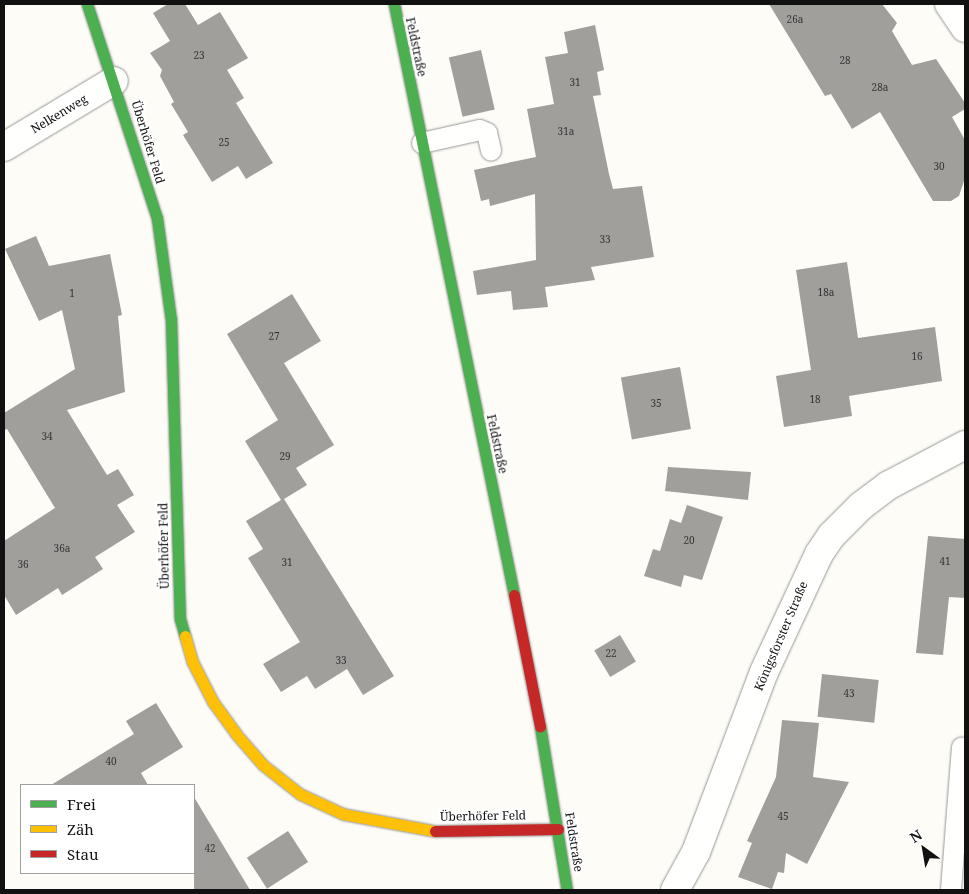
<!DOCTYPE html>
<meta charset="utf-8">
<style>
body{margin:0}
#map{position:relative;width:969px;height:894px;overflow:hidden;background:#fdfcf7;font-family:"Noto Serif",serif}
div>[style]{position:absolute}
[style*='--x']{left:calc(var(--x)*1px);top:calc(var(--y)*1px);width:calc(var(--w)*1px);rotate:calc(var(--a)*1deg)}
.building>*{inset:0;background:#a19f9c;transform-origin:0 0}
.roads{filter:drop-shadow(0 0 1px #979795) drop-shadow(0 0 1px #979795)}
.lane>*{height:20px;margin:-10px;padding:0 10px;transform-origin:10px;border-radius:10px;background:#fffffe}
.street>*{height:28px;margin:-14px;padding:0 14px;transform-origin:14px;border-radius:14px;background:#fffffe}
.fast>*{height:11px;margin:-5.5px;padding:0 5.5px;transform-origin:5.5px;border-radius:5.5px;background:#4caf50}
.slow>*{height:11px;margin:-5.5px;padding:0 5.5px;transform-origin:5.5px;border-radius:5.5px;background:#ffc107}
.jam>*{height:11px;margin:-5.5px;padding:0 5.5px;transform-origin:5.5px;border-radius:5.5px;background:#c62828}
span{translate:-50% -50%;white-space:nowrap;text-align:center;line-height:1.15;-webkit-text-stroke:5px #fff;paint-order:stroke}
.number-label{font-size:10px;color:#353434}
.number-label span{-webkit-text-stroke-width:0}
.street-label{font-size:12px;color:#111}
.frame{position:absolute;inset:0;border:5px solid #111;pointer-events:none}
.legend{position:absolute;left:20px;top:784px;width:175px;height:90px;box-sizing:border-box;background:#fff;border:1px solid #a0a0a0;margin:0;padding:6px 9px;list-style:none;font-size:15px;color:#111}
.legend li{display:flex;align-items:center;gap:10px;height:25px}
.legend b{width:25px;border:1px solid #a0a0a0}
.north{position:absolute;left:899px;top:824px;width:50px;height:50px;-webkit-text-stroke:4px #fff;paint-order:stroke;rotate:328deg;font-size:14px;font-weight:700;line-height:20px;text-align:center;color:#111}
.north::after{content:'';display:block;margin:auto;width:18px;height:22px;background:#111;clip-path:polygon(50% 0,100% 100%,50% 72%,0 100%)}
</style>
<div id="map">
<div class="building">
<i style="clip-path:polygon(168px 4px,185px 4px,198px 25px,220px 12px,248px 58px,227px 70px,244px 98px,236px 103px,273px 163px,246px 179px,238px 166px,212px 182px,183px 135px,188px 132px,171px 104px,174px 102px,160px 76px,162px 70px,150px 53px,170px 41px,153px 13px)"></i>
<i style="clip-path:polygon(769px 4px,882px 4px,897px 23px,892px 31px,912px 65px,936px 59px,965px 103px,965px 109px,952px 117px,965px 140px,965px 178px,959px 196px,951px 201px,933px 201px,880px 112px,852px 129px,831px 94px,825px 96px)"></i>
<i style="clip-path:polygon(595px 25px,604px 70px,597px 72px,601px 95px,593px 96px,609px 174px,613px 189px,642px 186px,654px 257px,591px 267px,595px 280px,545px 287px,548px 307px,513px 310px,511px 291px,477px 295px,473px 271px,536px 260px,535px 194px,490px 206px,489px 199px,481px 201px,474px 170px,536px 157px,527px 109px,554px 104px,545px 57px,568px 53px,564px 32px)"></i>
<i style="left:481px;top:50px;width:61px;height:33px;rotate:77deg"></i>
<i style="clip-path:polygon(36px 236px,49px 266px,110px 254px,122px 315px,118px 316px,125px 392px,67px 410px,107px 475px,118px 469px,134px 495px,117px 505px,135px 532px,95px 557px,103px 569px,62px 595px,58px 588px,16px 615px,4px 595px,4px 541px,55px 508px,7px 429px,4px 430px,4px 413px,75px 369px,62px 310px,39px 321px,5px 249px)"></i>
<i style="clip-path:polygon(847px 262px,858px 338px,935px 327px,942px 381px,849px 396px,852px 416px,784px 427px,776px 376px,811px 370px,796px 270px)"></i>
<i style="clip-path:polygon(292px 294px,321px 341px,284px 363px,334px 445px,296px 468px,307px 485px,284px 499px,394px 676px,363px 695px,347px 669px,315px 689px,307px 676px,281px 692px,263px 664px,300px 642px,248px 558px,263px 549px,246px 521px,281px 500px,245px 441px,278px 420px,227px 334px)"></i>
<i style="left:680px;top:367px;width:63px;height:60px;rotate:80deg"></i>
<i style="clip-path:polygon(668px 467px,751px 472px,748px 500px,665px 491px)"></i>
<i style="clip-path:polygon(687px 505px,723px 517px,702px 580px,684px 575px,681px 587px,644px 576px,653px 549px,660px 551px,670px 519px,681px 523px)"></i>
<i style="clip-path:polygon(928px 536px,965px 539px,965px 598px,949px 597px,943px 655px,916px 653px)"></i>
<i style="left:620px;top:635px;width:31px;height:30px;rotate:59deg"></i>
<i style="left:822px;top:674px;width:57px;height:43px;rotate:6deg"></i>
<i style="clip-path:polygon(156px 703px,183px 747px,141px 773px,148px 785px,51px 785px,134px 734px,126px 721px)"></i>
<i style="clip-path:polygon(782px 720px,819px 723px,813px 777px,849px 782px,807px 864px,786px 853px,784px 873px,778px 872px,772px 889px,738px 877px,752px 843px,747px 841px,776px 777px)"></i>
<i style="clip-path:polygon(194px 797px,250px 890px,194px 890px)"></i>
<i style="left:288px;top:831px;width:37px;height:49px;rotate:57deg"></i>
</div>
<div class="roads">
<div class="lane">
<i style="--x:422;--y:143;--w:59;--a:-12.6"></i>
<i style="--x:480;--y:130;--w:8;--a:23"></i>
<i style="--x:487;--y:133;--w:18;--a:77"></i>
<i style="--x:951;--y:890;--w:143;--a:-85.6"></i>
</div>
<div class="street">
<i style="--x:949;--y:4;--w:29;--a:56"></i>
<i style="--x:4;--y:147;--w:128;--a:-31"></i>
<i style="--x:675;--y:890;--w:43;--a:-61.1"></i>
<i style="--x:696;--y:852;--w:192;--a:-69.3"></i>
<i style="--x:764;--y:672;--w:130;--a:-65"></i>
<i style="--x:819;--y:554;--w:23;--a:-56"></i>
<i style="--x:832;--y:535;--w:41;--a:-45"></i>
<i style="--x:861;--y:506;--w:35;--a:-37"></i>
<i style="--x:889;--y:485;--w:86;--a:-27.8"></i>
</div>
<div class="fast">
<i style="--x:87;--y:4;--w:225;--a:71.9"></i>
<i style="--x:157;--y:218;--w:103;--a:82.2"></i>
<i style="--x:171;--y:320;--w:299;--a:88.3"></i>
<i style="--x:180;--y:619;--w:18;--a:74"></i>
<i style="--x:394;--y:4;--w:603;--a:78.52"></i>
<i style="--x:540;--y:726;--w:166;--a:80.7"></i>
</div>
<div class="slow">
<i style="--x:185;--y:636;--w:26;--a:74"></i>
<i style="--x:192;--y:661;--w:46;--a:62.9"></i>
<i style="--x:213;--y:702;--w:39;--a:54"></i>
<i style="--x:236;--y:734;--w:41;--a:48.9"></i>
<i style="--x:263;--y:765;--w:47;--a:38.1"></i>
<i style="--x:300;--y:794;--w:47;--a:24.9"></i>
<i style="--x:343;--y:814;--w:94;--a:10.5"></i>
</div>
<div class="jam">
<i style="--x:514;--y:595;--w:134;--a:78.8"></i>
<i style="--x:435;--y:831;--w:123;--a:-0.9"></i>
</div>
</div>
<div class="number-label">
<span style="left:795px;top:20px">26a</span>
<span style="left:199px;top:56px">23</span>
<span style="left:845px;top:61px">28</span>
<span style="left:575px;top:83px">31</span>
<span style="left:880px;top:88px">28a</span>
<span style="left:566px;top:132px">31a</span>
<span style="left:224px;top:143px">25</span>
<span style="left:939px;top:167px">30</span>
<span style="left:605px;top:240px">33</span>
<span style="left:826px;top:293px">18a</span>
<span style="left:72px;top:294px">1</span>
<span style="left:274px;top:337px">27</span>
<span style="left:917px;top:357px">16</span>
<span style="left:815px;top:400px">18</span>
<span style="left:656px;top:404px">35</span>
<span style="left:47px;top:437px">34</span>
<span style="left:285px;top:457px">29</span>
<span style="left:689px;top:541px">20</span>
<span style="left:62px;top:549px">36a</span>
<span style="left:945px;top:562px">41</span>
<span style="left:287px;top:563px">31</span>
<span style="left:23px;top:565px">36</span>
<span style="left:611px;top:654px">22</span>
<span style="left:341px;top:661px">33</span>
<span style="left:849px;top:694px">43</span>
<span style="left:111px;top:762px">40</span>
<span style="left:783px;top:817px">45</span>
<span style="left:210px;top:849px">42</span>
</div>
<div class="street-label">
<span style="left:416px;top:47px;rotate:78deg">Feldstraße</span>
<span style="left:59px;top:114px;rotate:-31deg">Nelkenweg</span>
<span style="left:148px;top:142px;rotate:73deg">Überhöfer Feld</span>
<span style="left:497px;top:444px;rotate:78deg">Feldstraße</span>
<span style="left:164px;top:546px;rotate:-91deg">Überhöfer Feld</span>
<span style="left:781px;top:636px;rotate:-67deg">Königsforster Straße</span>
<span style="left:483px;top:816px;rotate:-1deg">Überhöfer Feld</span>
<span style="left:574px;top:842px;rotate:81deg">Feldstraße</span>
</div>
<div class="frame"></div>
<ul class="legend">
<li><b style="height:6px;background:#4caf50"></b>Frei</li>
<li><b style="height:6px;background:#ffc107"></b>Zäh</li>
<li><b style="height:6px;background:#c62828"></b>Stau</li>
</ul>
<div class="north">N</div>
</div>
